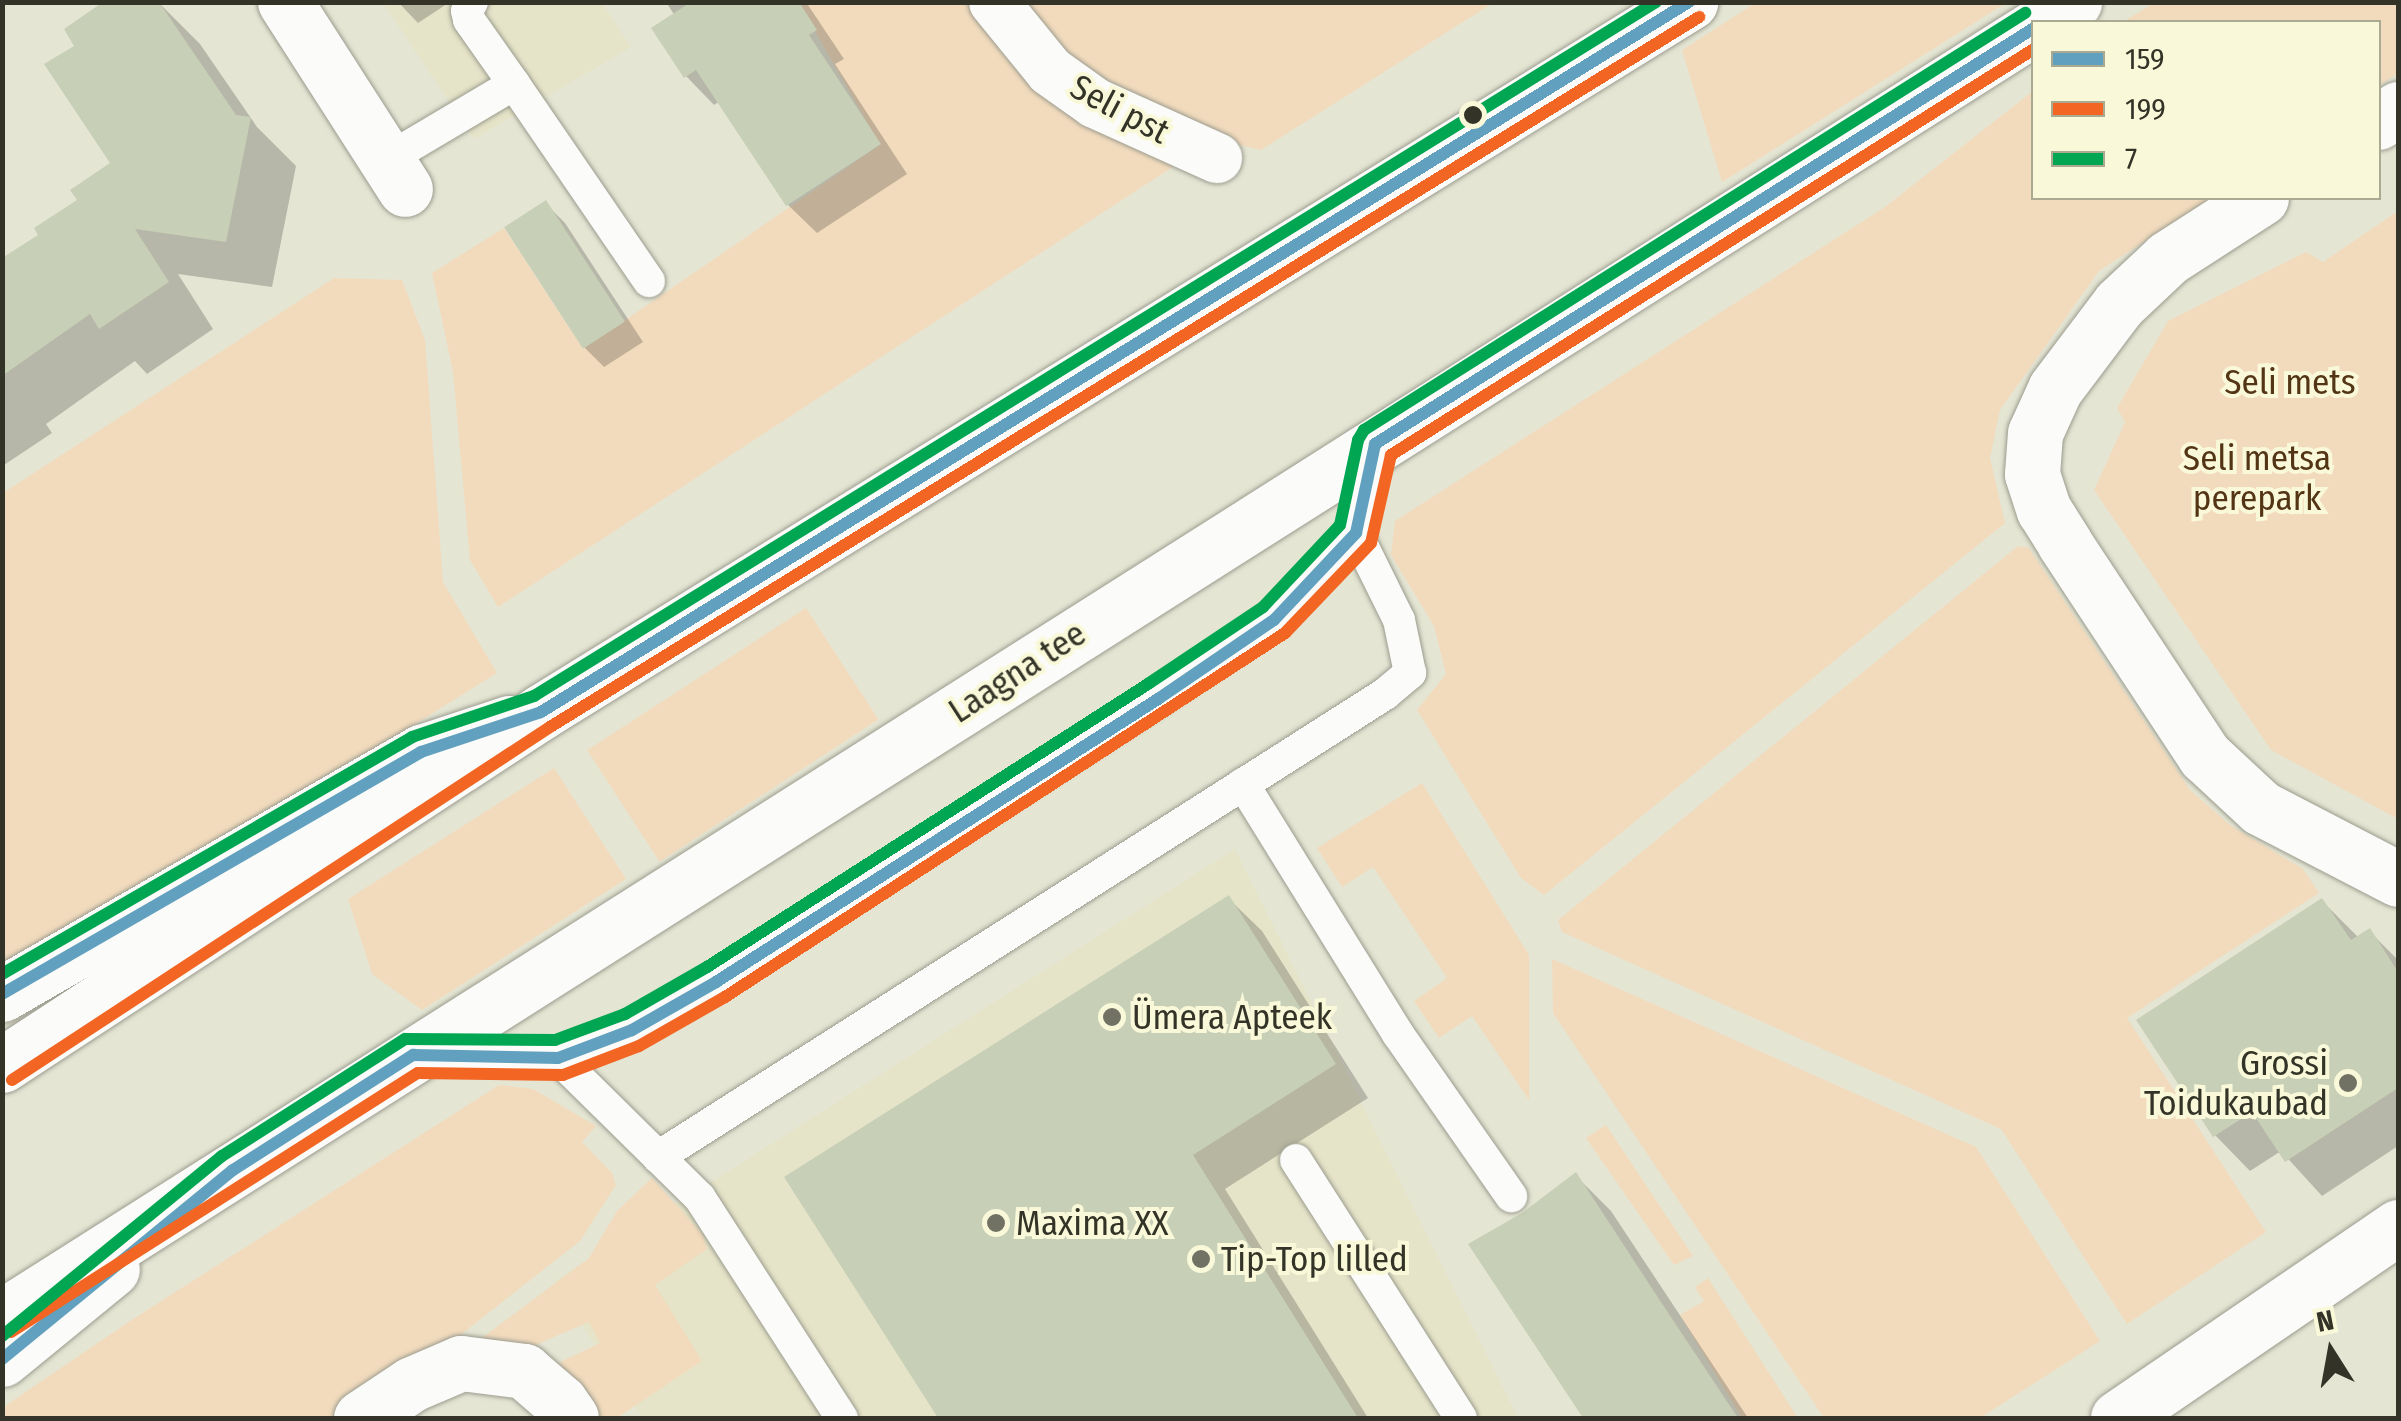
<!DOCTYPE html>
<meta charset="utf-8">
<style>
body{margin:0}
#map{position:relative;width:2401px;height:1421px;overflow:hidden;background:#e5e5d4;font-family:"Fira Sans Condensed",sans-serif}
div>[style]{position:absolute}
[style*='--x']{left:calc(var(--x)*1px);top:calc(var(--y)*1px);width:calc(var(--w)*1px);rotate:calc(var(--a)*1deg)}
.built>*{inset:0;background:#e5e4c8}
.green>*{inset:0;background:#f2dbbd;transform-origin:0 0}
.shadow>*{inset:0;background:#0003}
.building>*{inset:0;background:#c7cfb6;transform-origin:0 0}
.roads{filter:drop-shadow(0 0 2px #9c9c8f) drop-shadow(0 0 2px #9c9c8f)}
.service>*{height:32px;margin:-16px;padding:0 16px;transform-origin:16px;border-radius:16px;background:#fbfbf9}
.pedestrian>*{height:50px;margin:-25px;padding:0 25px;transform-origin:25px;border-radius:25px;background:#fbfbf9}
.minor>*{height:55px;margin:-27.5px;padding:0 27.5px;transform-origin:27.5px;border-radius:27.5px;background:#fbfbf9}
.tertiary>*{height:55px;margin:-27.5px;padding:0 27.5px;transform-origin:27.5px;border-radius:27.5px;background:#fbfbf9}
.primary>*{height:55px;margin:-27.5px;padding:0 27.5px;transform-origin:27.5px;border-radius:27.5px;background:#fbfbf9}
.bus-1>*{height:12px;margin:-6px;padding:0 6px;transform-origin:6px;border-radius:6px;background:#61a0be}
.bus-2>*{height:12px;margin:-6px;padding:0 6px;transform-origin:6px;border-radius:6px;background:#f26522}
.bus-3>*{height:12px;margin:-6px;padding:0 6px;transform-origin:6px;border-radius:6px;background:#00a651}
.dots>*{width:28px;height:28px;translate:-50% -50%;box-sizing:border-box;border:5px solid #f9f9da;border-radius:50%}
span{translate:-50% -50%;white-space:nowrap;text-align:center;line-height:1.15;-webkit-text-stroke:8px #f9f9da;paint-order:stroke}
.street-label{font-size:35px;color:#333327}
.park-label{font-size:35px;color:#533515}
.poi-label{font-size:35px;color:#333327}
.left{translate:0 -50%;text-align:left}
.right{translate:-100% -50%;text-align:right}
.frame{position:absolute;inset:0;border:5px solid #333327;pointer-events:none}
.legend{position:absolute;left:2031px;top:20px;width:350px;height:180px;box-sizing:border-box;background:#f9f9da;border:2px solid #aaaa92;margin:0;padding:12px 18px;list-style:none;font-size:30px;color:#333327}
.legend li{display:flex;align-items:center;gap:20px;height:50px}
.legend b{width:50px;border:2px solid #aaaa92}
.north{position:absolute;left:2281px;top:1301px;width:100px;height:100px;-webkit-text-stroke:8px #f9f9da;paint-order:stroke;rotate:349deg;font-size:28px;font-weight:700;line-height:40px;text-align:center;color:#333327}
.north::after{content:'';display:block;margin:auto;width:35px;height:45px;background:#333327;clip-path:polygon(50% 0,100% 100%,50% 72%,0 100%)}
</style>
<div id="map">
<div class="built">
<i style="clip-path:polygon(383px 3px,602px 3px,631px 47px,474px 139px)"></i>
<i style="clip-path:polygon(1235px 849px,1518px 1418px,643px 1418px,554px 1282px)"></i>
</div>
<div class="green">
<i style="clip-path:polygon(1757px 2px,2006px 2px,2006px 3px,1722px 182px,1682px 50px)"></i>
<i style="clip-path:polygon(799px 3px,967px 3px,1054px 85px,1188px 157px,498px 607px,470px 560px,453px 372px,432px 273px,504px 228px,583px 349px,880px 145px)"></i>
<i style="clip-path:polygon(1009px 3px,1493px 3px,1261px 150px,1205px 137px,1099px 97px)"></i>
<i style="clip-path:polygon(2154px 3px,2398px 3px,2398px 73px,2379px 86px,2378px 22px,2123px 22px)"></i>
<i style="clip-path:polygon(2033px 91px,2034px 198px,2211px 198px,2099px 271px,2000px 410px,1990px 458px,2005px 523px,1544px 895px,1521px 878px,1417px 710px,1446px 674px,1434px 626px,1391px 555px,1395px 521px,1885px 207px)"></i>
<i style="clip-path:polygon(2398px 211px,2398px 819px,2271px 750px,2094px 490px,2125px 422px,2117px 408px,2168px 321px,2306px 252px,2323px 262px)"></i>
<i style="clip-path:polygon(334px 278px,402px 280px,425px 340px,443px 582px,497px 673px,255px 824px,3px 964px,3px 493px)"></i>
<i style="clip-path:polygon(2018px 546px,2029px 548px,2190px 790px,2231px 826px,2303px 869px,2319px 893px,2127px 1018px,2266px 1232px,2127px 1324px,2001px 1129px,1562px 932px,1558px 920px)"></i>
<i style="left:806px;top:608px;width:133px;height:261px;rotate:57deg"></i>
<i style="clip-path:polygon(554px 768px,626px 879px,422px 1010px,372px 974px,348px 899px)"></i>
<i style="clip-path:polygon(1422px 783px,1529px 955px,1529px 1100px,1472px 1016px,1439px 1038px,1414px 1001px,1447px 978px,1373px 867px,1342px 887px,1317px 848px)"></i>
<i style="clip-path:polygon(1552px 959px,1976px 1147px,2100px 1341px,1980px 1418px,1824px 1418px,1553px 1013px)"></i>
<i style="clip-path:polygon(499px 1085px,533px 1089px,596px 1126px,582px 1142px,612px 1173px,616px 1185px,580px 1241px,449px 1344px,340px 1418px,3px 1418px,2px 1408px,130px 1321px)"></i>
<i style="clip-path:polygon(1606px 1125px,1693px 1256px,1674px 1265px,1586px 1138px)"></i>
<i style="clip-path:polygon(652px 1178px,703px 1235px,707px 1249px,655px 1285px,702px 1361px,617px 1418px,586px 1418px,544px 1370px,600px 1343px,589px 1322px,512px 1355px,467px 1349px,589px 1258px,617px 1211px)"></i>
<i style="clip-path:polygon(1708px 1278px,1798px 1418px,1742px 1418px,1680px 1315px,1704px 1301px,1695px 1287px)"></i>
</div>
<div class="shadow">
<i style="clip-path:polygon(158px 2px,200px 44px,257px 127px,296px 166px,272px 287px,178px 274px,213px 329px,147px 374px,135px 361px,46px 424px,52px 433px,4px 465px,2px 261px,42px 236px,113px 164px)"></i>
<i style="clip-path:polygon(398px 2px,450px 2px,418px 23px)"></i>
<i style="clip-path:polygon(666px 2px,806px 2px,844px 59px,835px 64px,907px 174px,817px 233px,788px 205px,720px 101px,714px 105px,686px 76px,675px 16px)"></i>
<i style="clip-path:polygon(545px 203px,565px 223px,643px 342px,604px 367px,585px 348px)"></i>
<i style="clip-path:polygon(1228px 898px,1262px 931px,1368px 1098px,1225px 1189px,1368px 1418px,941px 1418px,787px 1178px)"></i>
<i style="clip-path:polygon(2322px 901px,2359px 938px,2369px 931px,2398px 960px,2398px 1146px,2322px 1196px,2281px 1151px,2250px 1171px,2215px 1135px)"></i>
<i style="clip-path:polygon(1576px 1176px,1611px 1211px,1748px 1418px,1586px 1418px,1471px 1245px,1523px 1215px)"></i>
</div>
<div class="building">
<i style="clip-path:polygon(103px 2px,159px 2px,236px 115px,251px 117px,226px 242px,135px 229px,169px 282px,99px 329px,90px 314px,2px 376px,2px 258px,38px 235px,34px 228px,77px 200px,70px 190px,110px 163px,44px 64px,74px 46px,64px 29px)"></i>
<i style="clip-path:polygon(691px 2px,799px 2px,817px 30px,809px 35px,881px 144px,786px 206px,696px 70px,684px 78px,651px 28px)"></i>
<i style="left:546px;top:200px;width:145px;height:50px;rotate:57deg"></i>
<i style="clip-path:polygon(1229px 895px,1336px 1064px,1193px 1155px,1358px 1418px,938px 1418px,784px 1177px)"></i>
<i style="clip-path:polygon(2322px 898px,2351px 940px,2370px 928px,2398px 972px,2398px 1088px,2285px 1162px,2252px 1112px,2213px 1137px,2136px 1020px)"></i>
<i style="clip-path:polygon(1576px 1172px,1657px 1296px,1738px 1418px,1583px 1418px,1468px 1244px,1522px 1213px)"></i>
</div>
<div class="roads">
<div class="service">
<i style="--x:472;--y:2;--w:10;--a:119"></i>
<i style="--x:467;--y:11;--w:9;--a:77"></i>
<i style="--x:469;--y:20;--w:78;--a:54.9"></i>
<i style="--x:386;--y:160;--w:149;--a:-30.7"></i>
<i style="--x:514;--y:84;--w:239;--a:55.6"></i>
<i style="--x:1243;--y:784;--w:294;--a:58.2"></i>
<i style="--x:1398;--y:1034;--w:198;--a:55.1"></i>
<i style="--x:422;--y:1055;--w:136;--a:1.3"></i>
<i style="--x:558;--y:1058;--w:79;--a:-20.7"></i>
<i style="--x:632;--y:1030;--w:97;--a:-29.7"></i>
<i style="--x:716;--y:982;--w:525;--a:-32.63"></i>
<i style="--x:1158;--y:699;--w:140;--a:-34.3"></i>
<i style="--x:1274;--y:620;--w:120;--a:-46.7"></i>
<i style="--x:1356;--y:533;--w:91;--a:-77.9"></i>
<i style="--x:558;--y:1058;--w:199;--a:44.6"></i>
<i style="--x:700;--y:1198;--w:262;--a:57.2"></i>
<i style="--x:658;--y:1157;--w:862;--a:-32.49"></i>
<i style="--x:1385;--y:694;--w:33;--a:-40"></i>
<i style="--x:1410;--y:673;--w:54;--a:-101.7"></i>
<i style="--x:1399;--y:620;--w:97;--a:-116.3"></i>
<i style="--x:1296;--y:1160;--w:306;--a:57.4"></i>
</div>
<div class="pedestrian">
<i style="--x:994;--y:2;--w:89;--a:50.9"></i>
<i style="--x:1050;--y:71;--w:55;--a:35.4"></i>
<i style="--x:1095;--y:103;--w:134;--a:24.3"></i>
</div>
<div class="minor">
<i style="--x:285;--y:2;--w:222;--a:57.3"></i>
<i style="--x:361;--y:1418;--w:61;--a:-33.7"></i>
<i style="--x:412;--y:1384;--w:53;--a:-23.2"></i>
<i style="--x:461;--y:1363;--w:64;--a:7.2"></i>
<i style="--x:524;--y:1371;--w:48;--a:40.7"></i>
<i style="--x:560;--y:1402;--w:19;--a:55"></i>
</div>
<div class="tertiary">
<i style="--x:2378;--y:122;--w:24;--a:-33"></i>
<i style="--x:2261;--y:198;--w:111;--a:147.2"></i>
<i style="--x:2168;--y:258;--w:67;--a:136.8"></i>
<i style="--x:2119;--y:304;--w:106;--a:127"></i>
<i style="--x:2055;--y:389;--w:48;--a:114.4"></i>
<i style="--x:2035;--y:433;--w:41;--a:94.2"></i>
<i style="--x:2032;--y:474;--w:38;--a:72"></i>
<i style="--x:2044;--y:510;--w:40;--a:58"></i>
<i style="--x:2065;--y:544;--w:254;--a:56.6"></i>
<i style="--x:2205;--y:756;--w:76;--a:42.9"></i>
<i style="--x:2261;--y:808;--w:154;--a:27.4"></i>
<i style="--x:2;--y:994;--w:484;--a:-30"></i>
<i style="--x:421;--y:752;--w:93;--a:-18.2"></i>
<i style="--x:2;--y:1359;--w:142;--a:-39.3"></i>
<i style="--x:2118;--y:1418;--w:339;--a:-34.3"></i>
</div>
<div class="primary">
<i style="--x:2042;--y:22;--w:38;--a:-32"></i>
<i style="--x:2;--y:1065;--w:644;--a:-33.22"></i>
<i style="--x:541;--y:712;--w:1351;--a:-31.71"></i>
<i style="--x:2;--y:1317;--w:2406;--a:-32.39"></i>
</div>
</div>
<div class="bus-1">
<i style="--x:2;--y:994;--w:484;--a:-30"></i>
<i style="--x:421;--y:752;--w:126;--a:-18.4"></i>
<i style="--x:541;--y:712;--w:1350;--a:-31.74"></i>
<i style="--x:2;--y:1359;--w:298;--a:-39.3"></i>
<i style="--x:233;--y:1170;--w:214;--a:-32.6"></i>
<i style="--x:413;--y:1055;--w:145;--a:1.2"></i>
<i style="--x:558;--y:1058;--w:79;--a:-20.7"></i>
<i style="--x:632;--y:1030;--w:97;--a:-29.7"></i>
<i style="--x:716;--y:982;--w:525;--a:-32.63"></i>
<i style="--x:1158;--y:699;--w:140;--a:-34.3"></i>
<i style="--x:1274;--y:620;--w:120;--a:-46.7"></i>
<i style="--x:1356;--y:533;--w:91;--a:-77.9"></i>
<i style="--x:1375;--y:444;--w:779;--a:-32.26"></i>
</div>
<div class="bus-2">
<i style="--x:12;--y:1080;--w:643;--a:-33.27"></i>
<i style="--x:550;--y:727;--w:1351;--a:-31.71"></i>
<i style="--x:11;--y:1332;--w:482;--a:-32.5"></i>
<i style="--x:418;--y:1073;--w:145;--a:0.8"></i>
<i style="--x:563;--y:1075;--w:81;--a:-20.9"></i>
<i style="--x:639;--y:1046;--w:99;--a:-29.7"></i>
<i style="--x:725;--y:997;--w:668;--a:-33.02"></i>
<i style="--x:1285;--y:633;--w:124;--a:-46.3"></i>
<i style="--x:1371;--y:543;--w:90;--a:-77.2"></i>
<i style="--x:1391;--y:455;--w:760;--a:-32.27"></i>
</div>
<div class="bus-3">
<i style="--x:2;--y:974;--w:474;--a:-30"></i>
<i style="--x:412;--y:737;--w:129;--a:-18.6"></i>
<i style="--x:534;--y:696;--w:1319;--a:-31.74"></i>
<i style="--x:2;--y:1336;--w:284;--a:-39.3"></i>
<i style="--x:222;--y:1156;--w:217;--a:-32.6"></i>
<i style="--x:405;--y:1039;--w:150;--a:0.4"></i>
<i style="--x:555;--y:1040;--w:75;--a:-20.4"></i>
<i style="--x:625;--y:1014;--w:95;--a:-29.8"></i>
<i style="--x:707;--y:967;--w:524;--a:-32.69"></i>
<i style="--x:1148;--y:684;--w:138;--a:-33.8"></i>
<i style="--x:1263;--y:607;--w:112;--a:-46.8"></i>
<i style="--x:1340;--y:525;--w:87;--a:-78"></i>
<i style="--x:1358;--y:440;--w:12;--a:-59"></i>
<i style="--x:1364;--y:430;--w:782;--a:-32.25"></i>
</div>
<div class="dots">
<i style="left:1473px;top:115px;background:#333327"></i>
<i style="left:1112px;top:1017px;background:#717164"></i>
<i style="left:2348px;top:1083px;background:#717164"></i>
<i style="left:996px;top:1223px;background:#717164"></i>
<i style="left:1201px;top:1259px;background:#717164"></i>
</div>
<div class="street-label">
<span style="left:1120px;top:109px;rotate:28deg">Seli pst</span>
<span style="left:1017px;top:672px;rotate:-33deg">Laagna tee</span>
</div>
<div class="park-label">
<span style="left:2290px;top:382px">Seli mets</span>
<span style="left:2257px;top:478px">Seli metsa<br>perepark</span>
</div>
<div class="poi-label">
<span class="left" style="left:1132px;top:1017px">Ümera Apteek</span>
<span class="right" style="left:2328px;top:1083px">Grossi<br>Toidukaubad</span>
<span class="left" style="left:1016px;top:1223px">Maxima XX</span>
<span class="left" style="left:1221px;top:1259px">Tip-Top lilled</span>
</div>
<div class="frame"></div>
<ul class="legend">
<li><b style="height:12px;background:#61a0be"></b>159</li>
<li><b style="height:12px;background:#f26522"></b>199</li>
<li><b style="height:12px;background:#00a651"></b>7</li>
</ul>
<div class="north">N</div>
</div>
